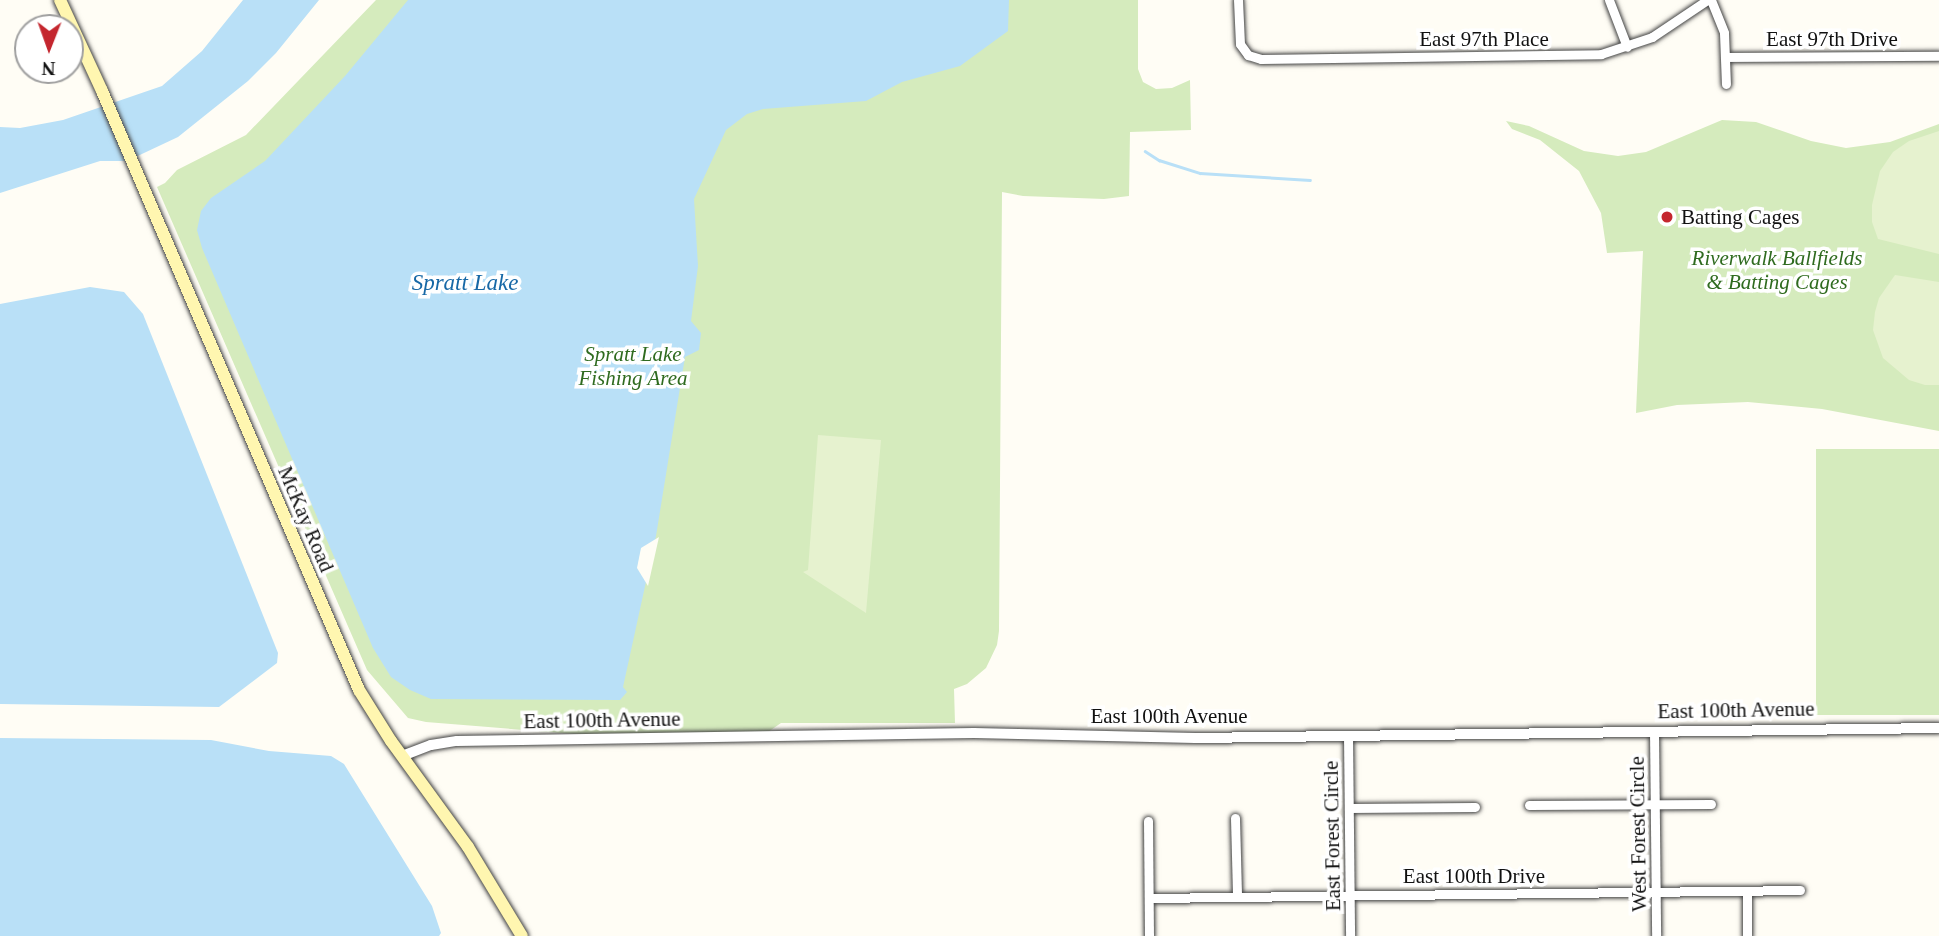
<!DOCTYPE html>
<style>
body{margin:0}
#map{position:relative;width:1939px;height:936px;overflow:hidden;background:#fffdf5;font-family:"Times New Roman",serif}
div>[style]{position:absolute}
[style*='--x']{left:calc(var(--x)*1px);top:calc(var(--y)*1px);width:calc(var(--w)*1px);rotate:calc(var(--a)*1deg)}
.green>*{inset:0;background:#d5ebbd;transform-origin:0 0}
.pitch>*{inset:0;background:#e6f2cf}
.water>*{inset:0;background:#b9e0f7}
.pier>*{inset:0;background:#fffdf5}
.stream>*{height:2.5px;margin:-1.25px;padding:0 1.25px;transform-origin:1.25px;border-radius:1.25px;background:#b9e0f7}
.roads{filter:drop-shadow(0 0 2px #444) drop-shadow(0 0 2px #444)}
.minor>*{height:9px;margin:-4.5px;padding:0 4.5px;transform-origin:4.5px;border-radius:4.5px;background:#fff}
.tertiary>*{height:10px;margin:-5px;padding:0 5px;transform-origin:5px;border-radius:5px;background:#fff}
.secondary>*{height:12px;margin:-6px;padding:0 6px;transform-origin:6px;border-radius:6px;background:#fff6b0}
.dots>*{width:19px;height:19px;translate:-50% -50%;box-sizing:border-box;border:4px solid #fff;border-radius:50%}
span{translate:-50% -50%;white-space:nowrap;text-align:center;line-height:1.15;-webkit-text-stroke:7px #fff;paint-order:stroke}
.street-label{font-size:21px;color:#111}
.poi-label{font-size:21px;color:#111}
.left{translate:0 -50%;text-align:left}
.park-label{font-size:21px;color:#2f6b1f;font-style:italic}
.water-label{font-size:23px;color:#1768a6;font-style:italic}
.north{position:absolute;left:14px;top:14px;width:70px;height:70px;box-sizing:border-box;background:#fff;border:2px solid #a0a0a0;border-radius:50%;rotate:181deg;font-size:19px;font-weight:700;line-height:28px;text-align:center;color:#111}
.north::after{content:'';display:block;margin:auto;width:24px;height:32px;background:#c4262e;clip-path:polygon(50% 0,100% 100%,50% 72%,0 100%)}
</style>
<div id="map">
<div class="green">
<i style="clip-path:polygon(376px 0,1138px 0,1138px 69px,1143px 82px,1156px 89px,1172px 88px,1190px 80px,1191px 130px,1130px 132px,1129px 196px,1104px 199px,1023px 196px,1002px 192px,999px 631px,997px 645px,986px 668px,967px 684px,954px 689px,955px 723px,781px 723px,768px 732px,586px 735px,426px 722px,408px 718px,367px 670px,157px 187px,165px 183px,177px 170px,246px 135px)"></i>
<i style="clip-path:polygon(1722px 120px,1756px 122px,1811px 141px,1846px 148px,1890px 142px,1939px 124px,1939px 431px,1822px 409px,1748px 402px,1677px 405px,1636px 413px,1643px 251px,1607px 253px,1601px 213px,1579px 171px,1540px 140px,1512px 129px,1506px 121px,1529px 126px,1584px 151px,1618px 156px,1646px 152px)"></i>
<i style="left:1816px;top:449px;width:123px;height:266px"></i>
</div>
<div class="pitch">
<i style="clip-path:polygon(1939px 131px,1939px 254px,1878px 239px,1872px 222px,1872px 205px,1880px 171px,1893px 152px,1909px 141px)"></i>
<i style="clip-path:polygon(1895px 275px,1939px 282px,1939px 385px,1925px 385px,1909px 380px,1883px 358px,1873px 330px,1875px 312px,1879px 298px)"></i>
<i style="clip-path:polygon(818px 435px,881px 440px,866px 613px,803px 572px,808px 570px)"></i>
</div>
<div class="water">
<i style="clip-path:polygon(243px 0,319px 0,276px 53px,248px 81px,178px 137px,127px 161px,100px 161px,0 193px,0 127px,20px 128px,63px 120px,162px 86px,202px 51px)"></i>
<i style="clip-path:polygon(408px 0,1009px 0,1008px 31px,960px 66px,902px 82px,866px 101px,763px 109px,747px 114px,726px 130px,694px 199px,698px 266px,691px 321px,701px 333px,699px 350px,685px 357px,656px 536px,623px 687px,627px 692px,620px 700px,431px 699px,410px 690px,391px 677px,373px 648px,202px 248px,197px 230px,201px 211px,211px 198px,265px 161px,345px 76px)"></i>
<i style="clip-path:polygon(90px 287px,124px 292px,143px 314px,278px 653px,277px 663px,219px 707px,0 704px,0 304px)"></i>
<i style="clip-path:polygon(0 738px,211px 740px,269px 751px,331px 756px,344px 764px,432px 906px,441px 933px,439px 936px,0 936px)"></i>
</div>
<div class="pier">
<i style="clip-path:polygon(659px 537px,648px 586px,637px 568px,641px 548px)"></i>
</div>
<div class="stream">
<i style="--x:1145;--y:151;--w:17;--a:33"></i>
<i style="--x:1159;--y:160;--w:43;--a:17.6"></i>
<i style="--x:1200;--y:173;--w:110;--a:3.6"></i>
</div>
<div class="roads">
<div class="minor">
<i style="--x:1238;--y:0;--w:44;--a:87.4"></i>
<i style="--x:1240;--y:44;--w:14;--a:54"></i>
<i style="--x:1248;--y:55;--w:14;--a:17"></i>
<i style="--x:1261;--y:59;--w:340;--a:-0.8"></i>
<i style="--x:1601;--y:54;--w:54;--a:-18.4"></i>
<i style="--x:1652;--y:37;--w:66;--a:-33.9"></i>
<i style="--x:1609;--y:0;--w:50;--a:69"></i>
<i style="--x:1711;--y:0;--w:35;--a:68"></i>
<i style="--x:1724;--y:33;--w:51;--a:87.8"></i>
<i style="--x:1726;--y:57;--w:213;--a:-0.3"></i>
<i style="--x:1654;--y:731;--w:205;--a:89.4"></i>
<i style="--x:1348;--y:735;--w:201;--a:89.4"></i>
<i style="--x:1529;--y:805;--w:182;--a:-0.3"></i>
<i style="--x:1349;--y:808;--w:126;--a:-0.5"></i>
<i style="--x:1235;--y:818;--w:77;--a:88.5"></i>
<i style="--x:1148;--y:821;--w:115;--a:89.5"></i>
<i style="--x:1747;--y:891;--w:45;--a:90"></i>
<i style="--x:1149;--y:898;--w:651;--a:-0.7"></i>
</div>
<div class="tertiary">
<i style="--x:402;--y:756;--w:31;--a:-21"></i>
<i style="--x:431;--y:745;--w:26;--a:-9"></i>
<i style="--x:457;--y:741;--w:517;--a:-0.89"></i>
<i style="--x:974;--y:733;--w:221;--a:1.3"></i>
<i style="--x:1195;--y:738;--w:744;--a:-0.77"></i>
</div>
<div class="secondary">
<i style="--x:60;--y:0;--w:100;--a:65.2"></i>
<i style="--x:102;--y:91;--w:652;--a:66.78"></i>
<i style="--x:359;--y:690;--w:60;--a:57.9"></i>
<i style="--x:391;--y:741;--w:131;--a:54"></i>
<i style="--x:468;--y:847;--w:104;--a:58.8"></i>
</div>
</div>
<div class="dots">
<i style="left:1667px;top:217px;background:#c4262e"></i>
</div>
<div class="street-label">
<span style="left:1484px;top:39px">East 97th Place</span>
<span style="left:1832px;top:39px">East 97th Drive</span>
<span style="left:306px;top:519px;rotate:67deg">McKay Road</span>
<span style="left:1736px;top:710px;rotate:-1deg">East 100th Avenue</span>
<span style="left:1169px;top:716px">East 100th Avenue</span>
<span style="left:602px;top:720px;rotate:-1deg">East 100th Avenue</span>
<span style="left:1638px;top:834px;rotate:-91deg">West Forest Circle</span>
<span style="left:1332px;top:836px;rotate:-91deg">East Forest Circle</span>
<span style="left:1474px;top:876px">East 100th Drive</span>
</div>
<div class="poi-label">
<span class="left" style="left:1681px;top:217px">Batting Cages</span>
</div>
<div class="park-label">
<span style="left:1777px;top:270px">Riverwalk Ballfields<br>&amp; Batting Cages</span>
<span style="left:633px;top:366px">Spratt Lake<br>Fishing Area</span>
</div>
<div class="water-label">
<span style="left:465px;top:283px">Spratt Lake</span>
</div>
<div class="north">N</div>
</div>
